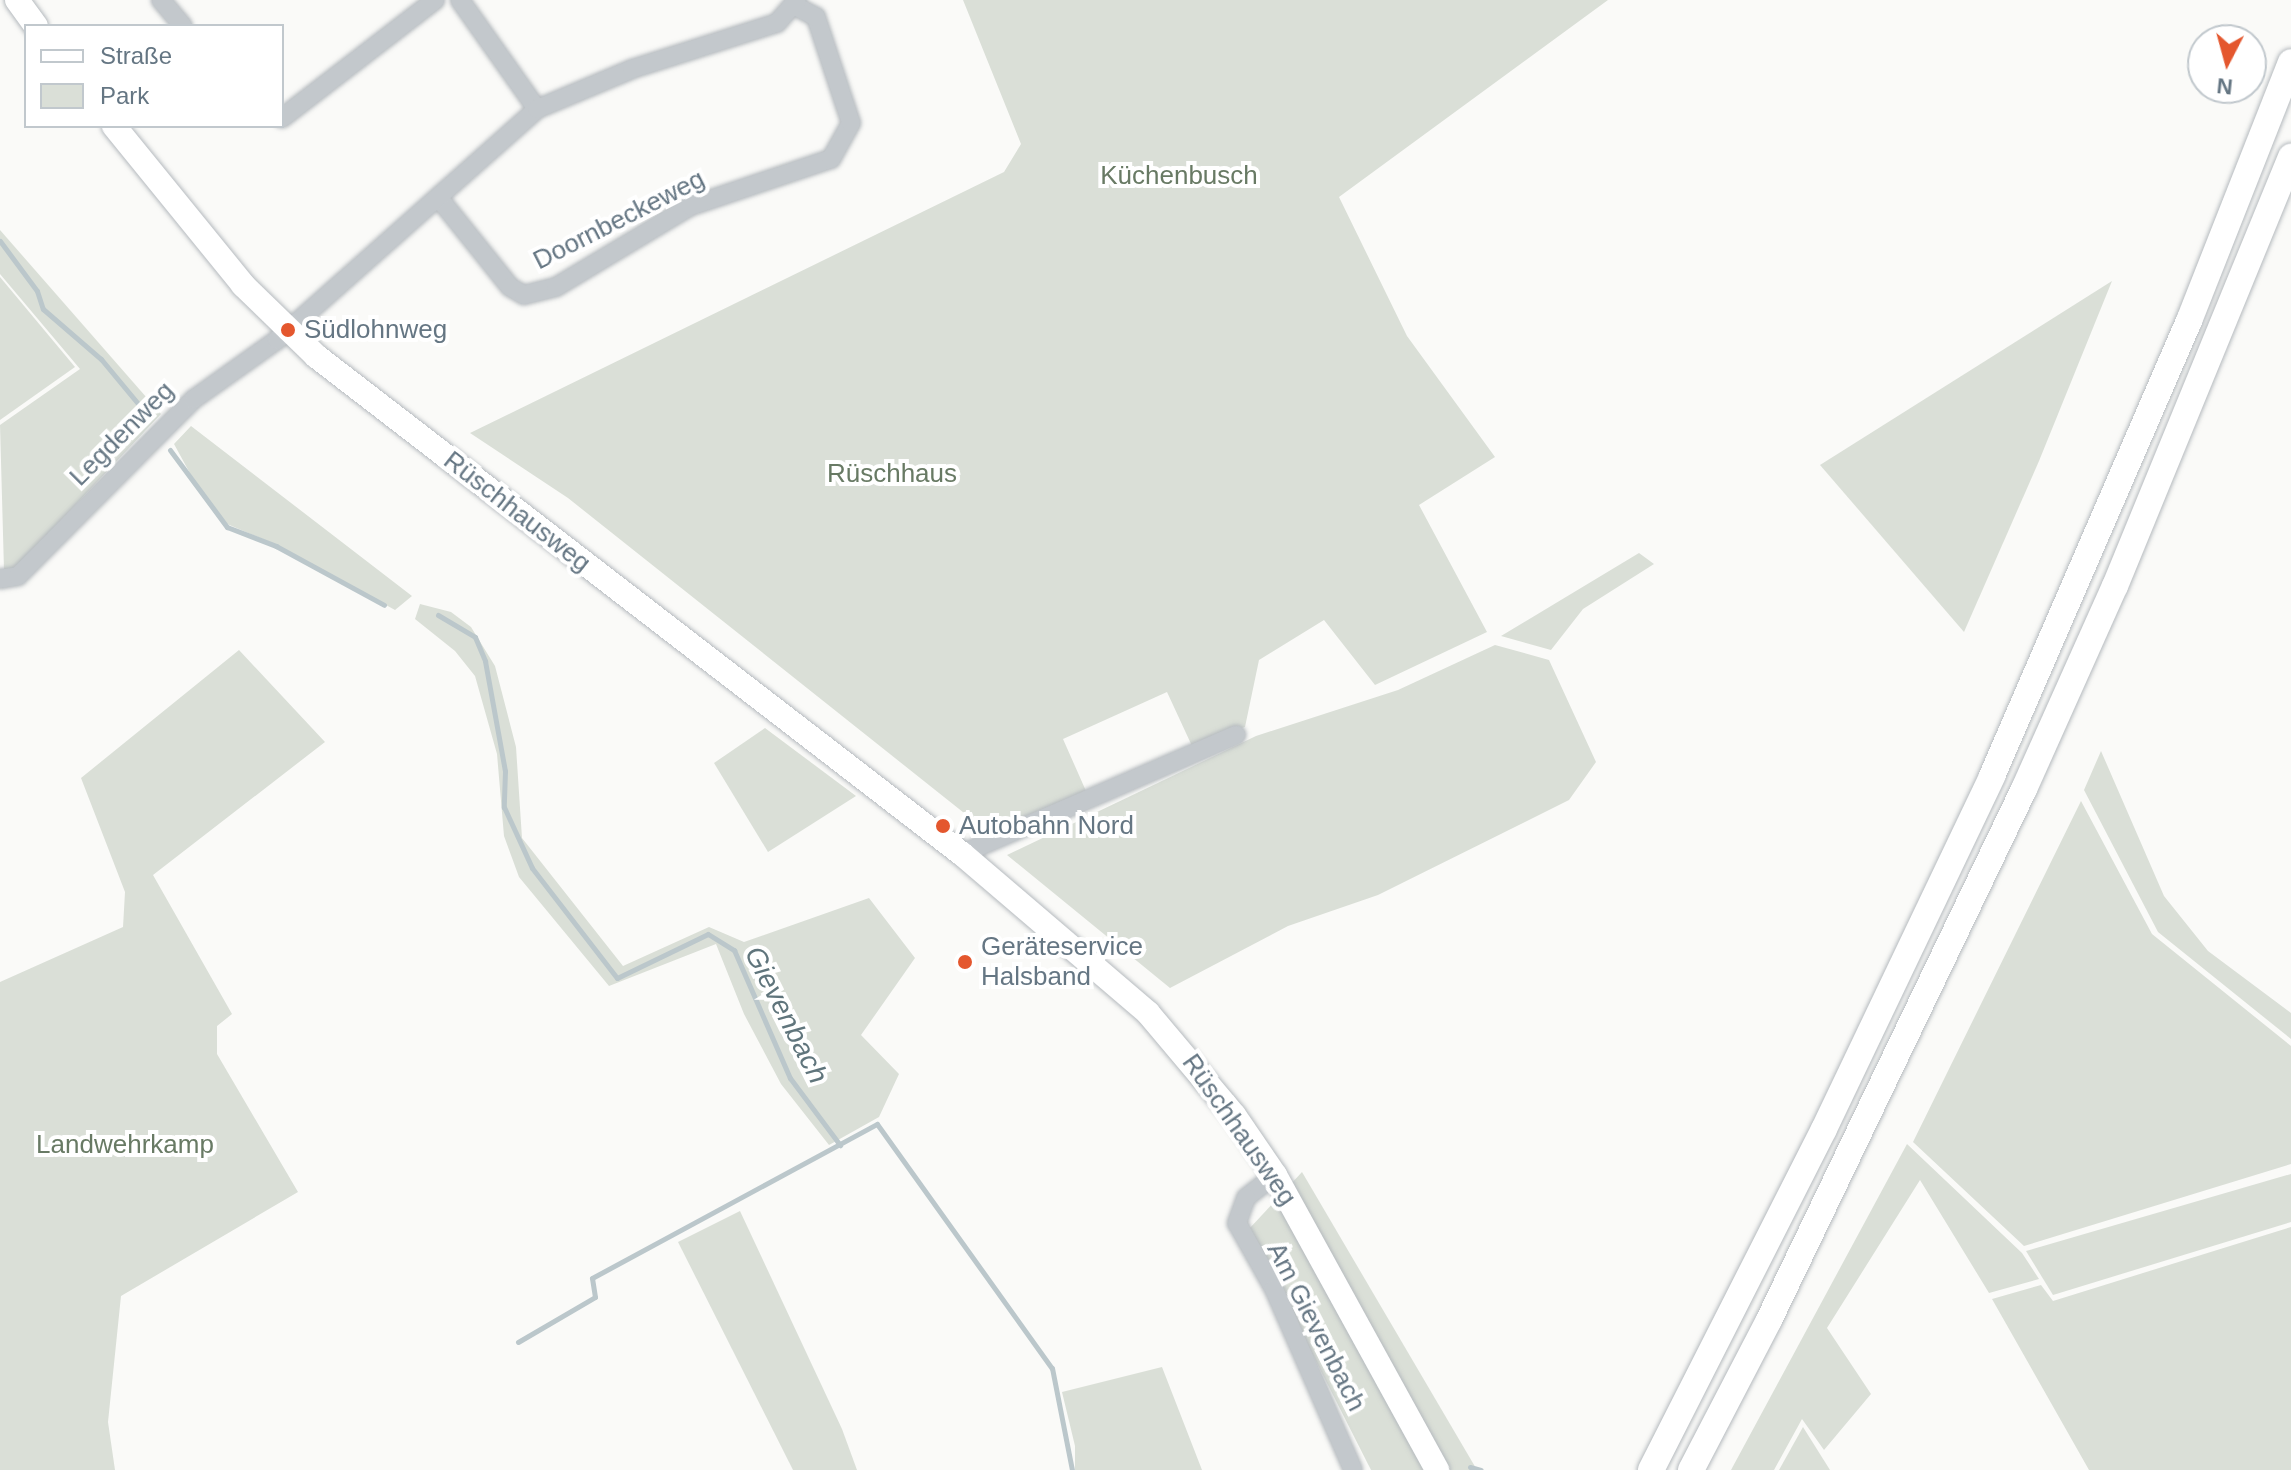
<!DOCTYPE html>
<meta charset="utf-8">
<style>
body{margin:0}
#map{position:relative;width:2291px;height:1470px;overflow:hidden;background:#fafaf8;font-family:Arial,sans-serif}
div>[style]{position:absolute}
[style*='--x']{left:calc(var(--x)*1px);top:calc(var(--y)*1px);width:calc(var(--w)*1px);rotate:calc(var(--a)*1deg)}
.green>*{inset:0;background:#dadfd7}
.stream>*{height:5px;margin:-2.5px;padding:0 2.5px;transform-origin:2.5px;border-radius:2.5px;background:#bbc7cb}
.roads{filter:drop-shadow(0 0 2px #b5babe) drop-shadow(0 0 2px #b5babe)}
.minor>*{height:18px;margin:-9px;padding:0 9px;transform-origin:9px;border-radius:9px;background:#c3c8cc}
.major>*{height:24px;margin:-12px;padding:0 12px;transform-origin:12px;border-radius:12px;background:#fff}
.highway>*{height:26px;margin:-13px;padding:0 13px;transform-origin:13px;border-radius:13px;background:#fff}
.dots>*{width:22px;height:22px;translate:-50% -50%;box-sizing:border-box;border:4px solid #fff;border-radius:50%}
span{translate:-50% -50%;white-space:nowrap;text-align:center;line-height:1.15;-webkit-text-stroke:8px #fff;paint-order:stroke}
.park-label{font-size:26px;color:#687a64}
.street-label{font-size:26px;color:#657683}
.poi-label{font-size:26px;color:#657683}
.left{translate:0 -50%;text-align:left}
.water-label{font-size:28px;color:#60757c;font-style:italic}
.legend{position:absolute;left:24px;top:24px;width:260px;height:104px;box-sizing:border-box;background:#fff;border:2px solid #c1c8cd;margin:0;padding:10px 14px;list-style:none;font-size:24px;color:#657683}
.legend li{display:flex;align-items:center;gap:16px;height:40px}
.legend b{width:40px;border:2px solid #c1c8cd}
.north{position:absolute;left:2187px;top:24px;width:80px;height:80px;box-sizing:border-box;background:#fff;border:2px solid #c1c8cd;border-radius:50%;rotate:186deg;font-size:22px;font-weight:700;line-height:32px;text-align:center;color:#657683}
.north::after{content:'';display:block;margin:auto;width:28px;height:36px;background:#e4572e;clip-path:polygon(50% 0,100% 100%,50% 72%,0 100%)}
</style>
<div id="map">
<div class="green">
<i style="clip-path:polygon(963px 0,1608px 0,1339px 197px,1407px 336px,1495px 457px,1419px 505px,1487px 632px,1375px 685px,1324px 620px,1259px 660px,1245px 727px,1192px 746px,1167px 692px,1063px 739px,1086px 791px,988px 832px,568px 498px,470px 433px,1004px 172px,1021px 144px)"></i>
<i style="clip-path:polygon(0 230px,161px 414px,16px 568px,4px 570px,0 425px,80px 369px,0 274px)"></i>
<i style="clip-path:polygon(0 277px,75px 367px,0 420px)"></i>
<i style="clip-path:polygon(2112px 281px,2039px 461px,1964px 632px,1820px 465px)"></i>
<i style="clip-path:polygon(191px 426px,412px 596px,395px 610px,277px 545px,227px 524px,198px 488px,174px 444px)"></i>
<i style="clip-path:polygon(1639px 553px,1654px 564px,1583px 609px,1551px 650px,1501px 636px)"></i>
<i style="clip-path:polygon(420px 604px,451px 612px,471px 627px,495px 666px,516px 747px,522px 838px,623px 966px,709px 927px,744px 942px,869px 898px,915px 958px,861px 1035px,899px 1074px,879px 1117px,829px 1145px,781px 1084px,744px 1014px,716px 944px,609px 986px,519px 877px,504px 836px,497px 754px,475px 676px,455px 651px,415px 619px)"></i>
<i style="clip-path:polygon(1495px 645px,1549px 660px,1596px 762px,1569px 800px,1378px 895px,1288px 926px,1170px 988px,1007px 855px,1256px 736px,1398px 690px)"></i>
<i style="clip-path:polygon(239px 650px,325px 742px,153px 875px,232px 1014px,217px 1026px,217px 1054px,298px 1192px,121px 1296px,108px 1422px,115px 1470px,0 1470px,0 982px,123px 927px,125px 892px,81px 778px)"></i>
<i style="clip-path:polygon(765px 728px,856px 796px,768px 852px,714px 763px)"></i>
<i style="clip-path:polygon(2101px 751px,2164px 896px,2208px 951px,2291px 1013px,2291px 1039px,2158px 932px,2084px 790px)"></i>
<i style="clip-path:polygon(2081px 801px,2152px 934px,2291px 1046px,2291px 1164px,2024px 1246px,1913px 1142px)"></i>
<i style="clip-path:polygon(1907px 1144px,2022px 1253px,2039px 1279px,1989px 1293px,1920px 1180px,1827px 1328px,1871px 1394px,1824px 1450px,1802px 1419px,1774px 1470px,1731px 1470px)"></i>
<i style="clip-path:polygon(1302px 1172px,1477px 1470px,1371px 1470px,1249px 1229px)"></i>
<i style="clip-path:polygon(2291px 1174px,2291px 1222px,2053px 1295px,2026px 1251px)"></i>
<i style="clip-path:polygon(740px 1211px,842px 1429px,857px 1470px,793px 1470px,678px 1242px)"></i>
<i style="clip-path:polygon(2291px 1227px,2291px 1470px,2089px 1470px,1992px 1299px,2041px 1285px,2053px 1301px)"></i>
<i style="clip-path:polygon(1162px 1367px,1202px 1470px,1075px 1470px,1075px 1446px,1062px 1392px)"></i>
<i style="clip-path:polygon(1803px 1427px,1830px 1470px,1779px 1470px)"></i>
</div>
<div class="stream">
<i style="--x:0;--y:241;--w:62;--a:53.5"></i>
<i style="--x:37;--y:291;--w:19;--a:72"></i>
<i style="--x:43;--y:309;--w:77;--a:40.8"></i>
<i style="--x:101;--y:359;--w:77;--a:50.3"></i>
<i style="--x:170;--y:450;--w:96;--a:53.5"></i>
<i style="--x:227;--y:527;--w:53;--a:21.2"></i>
<i style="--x:276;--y:546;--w:123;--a:28.6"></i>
<i style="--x:438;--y:615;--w:43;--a:30.7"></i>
<i style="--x:475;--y:637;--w:26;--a:67"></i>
<i style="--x:485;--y:661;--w:112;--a:79.7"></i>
<i style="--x:505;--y:771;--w:36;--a:92"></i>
<i style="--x:504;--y:807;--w:67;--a:65.3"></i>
<i style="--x:532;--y:868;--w:139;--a:52.3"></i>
<i style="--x:617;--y:978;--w:101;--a:-25.8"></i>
<i style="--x:708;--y:934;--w:31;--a:32"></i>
<i style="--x:734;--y:950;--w:140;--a:66.4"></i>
<i style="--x:790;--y:1078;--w:84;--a:53.3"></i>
<i style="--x:518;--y:1342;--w:89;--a:-30.3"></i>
<i style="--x:595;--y:1297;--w:19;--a:-99"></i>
<i style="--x:592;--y:1278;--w:324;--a:-28.4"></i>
<i style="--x:877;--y:1124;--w:300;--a:54.4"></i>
<i style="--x:1052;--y:1368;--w:104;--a:78.9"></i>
<i style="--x:1470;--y:1467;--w:11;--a:15"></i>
</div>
<div class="roads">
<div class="minor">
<i style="--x:161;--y:0;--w:34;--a:50"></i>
<i style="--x:460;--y:0;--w:133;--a:54.8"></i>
<i style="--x:282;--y:118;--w:193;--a:-37.6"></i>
<i style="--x:438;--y:197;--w:115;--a:51.3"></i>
<i style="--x:510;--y:287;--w:16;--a:30"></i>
<i style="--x:524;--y:295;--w:33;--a:-14"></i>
<i style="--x:556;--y:287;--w:157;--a:-31"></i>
<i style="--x:691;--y:206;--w:148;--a:-18.6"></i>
<i style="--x:831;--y:159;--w:41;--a:-60.9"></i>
<i style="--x:851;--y:123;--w:112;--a:-108.3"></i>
<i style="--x:816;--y:17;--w:24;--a:-152"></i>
<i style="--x:0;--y:579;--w:18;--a:-9"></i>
<i style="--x:18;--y:576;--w:250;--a:-45.2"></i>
<i style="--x:194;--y:399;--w:102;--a:-35.4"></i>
<i style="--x:277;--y:340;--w:348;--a:-41.6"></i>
<i style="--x:537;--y:109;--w:103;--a:-22.8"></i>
<i style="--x:632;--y:69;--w:152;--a:-17.6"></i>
<i style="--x:777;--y:23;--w:30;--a:-49"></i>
<i style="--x:962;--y:854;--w:299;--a:-23.5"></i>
<i style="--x:1275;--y:1175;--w:37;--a:142"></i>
<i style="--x:1246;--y:1198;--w:27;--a:110"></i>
<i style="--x:1237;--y:1223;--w:76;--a:60.7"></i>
<i style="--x:1274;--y:1289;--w:197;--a:66.4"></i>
</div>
<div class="major">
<i style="--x:17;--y:0;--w:32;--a:54"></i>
<i style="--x:114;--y:126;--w:205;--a:50.9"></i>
<i style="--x:243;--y:285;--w:102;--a:44.2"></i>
<i style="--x:316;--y:356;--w:816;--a:37.63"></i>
<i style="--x:962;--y:854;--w:245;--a:40.5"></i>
<i style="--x:1148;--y:1013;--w:133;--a:49.9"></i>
<i style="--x:1234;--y:1115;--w:73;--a:55.7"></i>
<i style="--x:1275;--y:1175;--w:337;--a:61.2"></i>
</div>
<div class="highway">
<i style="--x:1651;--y:1470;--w:382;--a:-63.1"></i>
<i style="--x:1824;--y:1129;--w:391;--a:-64.5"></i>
<i style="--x:1992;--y:776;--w:496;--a:-66.6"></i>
<i style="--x:2189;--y:321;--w:278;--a:-68.5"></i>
<i style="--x:1691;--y:1470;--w:169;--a:-62.5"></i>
<i style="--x:1769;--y:1320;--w:589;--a:-64.35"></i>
<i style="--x:2024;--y:789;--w:222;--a:-65.9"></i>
<i style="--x:2115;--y:586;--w:464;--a:-67.7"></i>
</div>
</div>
<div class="dots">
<i style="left:288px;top:330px;background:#e4572e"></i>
<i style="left:943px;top:826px;background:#e4572e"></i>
<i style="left:965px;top:962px;background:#e4572e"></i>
</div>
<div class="park-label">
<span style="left:1179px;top:176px">Küchenbusch</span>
<span style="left:892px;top:474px">Rüschhaus</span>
<span style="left:125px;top:1145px">Landwehrkamp</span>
</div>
<div class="street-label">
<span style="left:619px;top:220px;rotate:-27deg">Doornbeckeweg</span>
<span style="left:122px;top:434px;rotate:-45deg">Legdenweg</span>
<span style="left:517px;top:512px;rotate:38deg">Rüschhausweg</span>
<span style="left:1239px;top:1130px;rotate:55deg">Rüschhausweg</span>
<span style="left:1316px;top:1327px;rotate:63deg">Am Gievenbach</span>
</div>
<div class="poi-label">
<span class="left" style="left:304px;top:330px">Südlohnweg</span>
<span class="left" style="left:959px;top:826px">Autobahn Nord</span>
<span class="left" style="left:981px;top:962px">Geräteservice<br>Halsband</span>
</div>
<div class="water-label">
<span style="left:786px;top:1015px;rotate:63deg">Gievenbach</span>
</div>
<ul class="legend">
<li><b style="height:10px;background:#fff"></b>Straße</li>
<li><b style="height:22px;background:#dadfd7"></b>Park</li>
</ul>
<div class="north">N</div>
</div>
